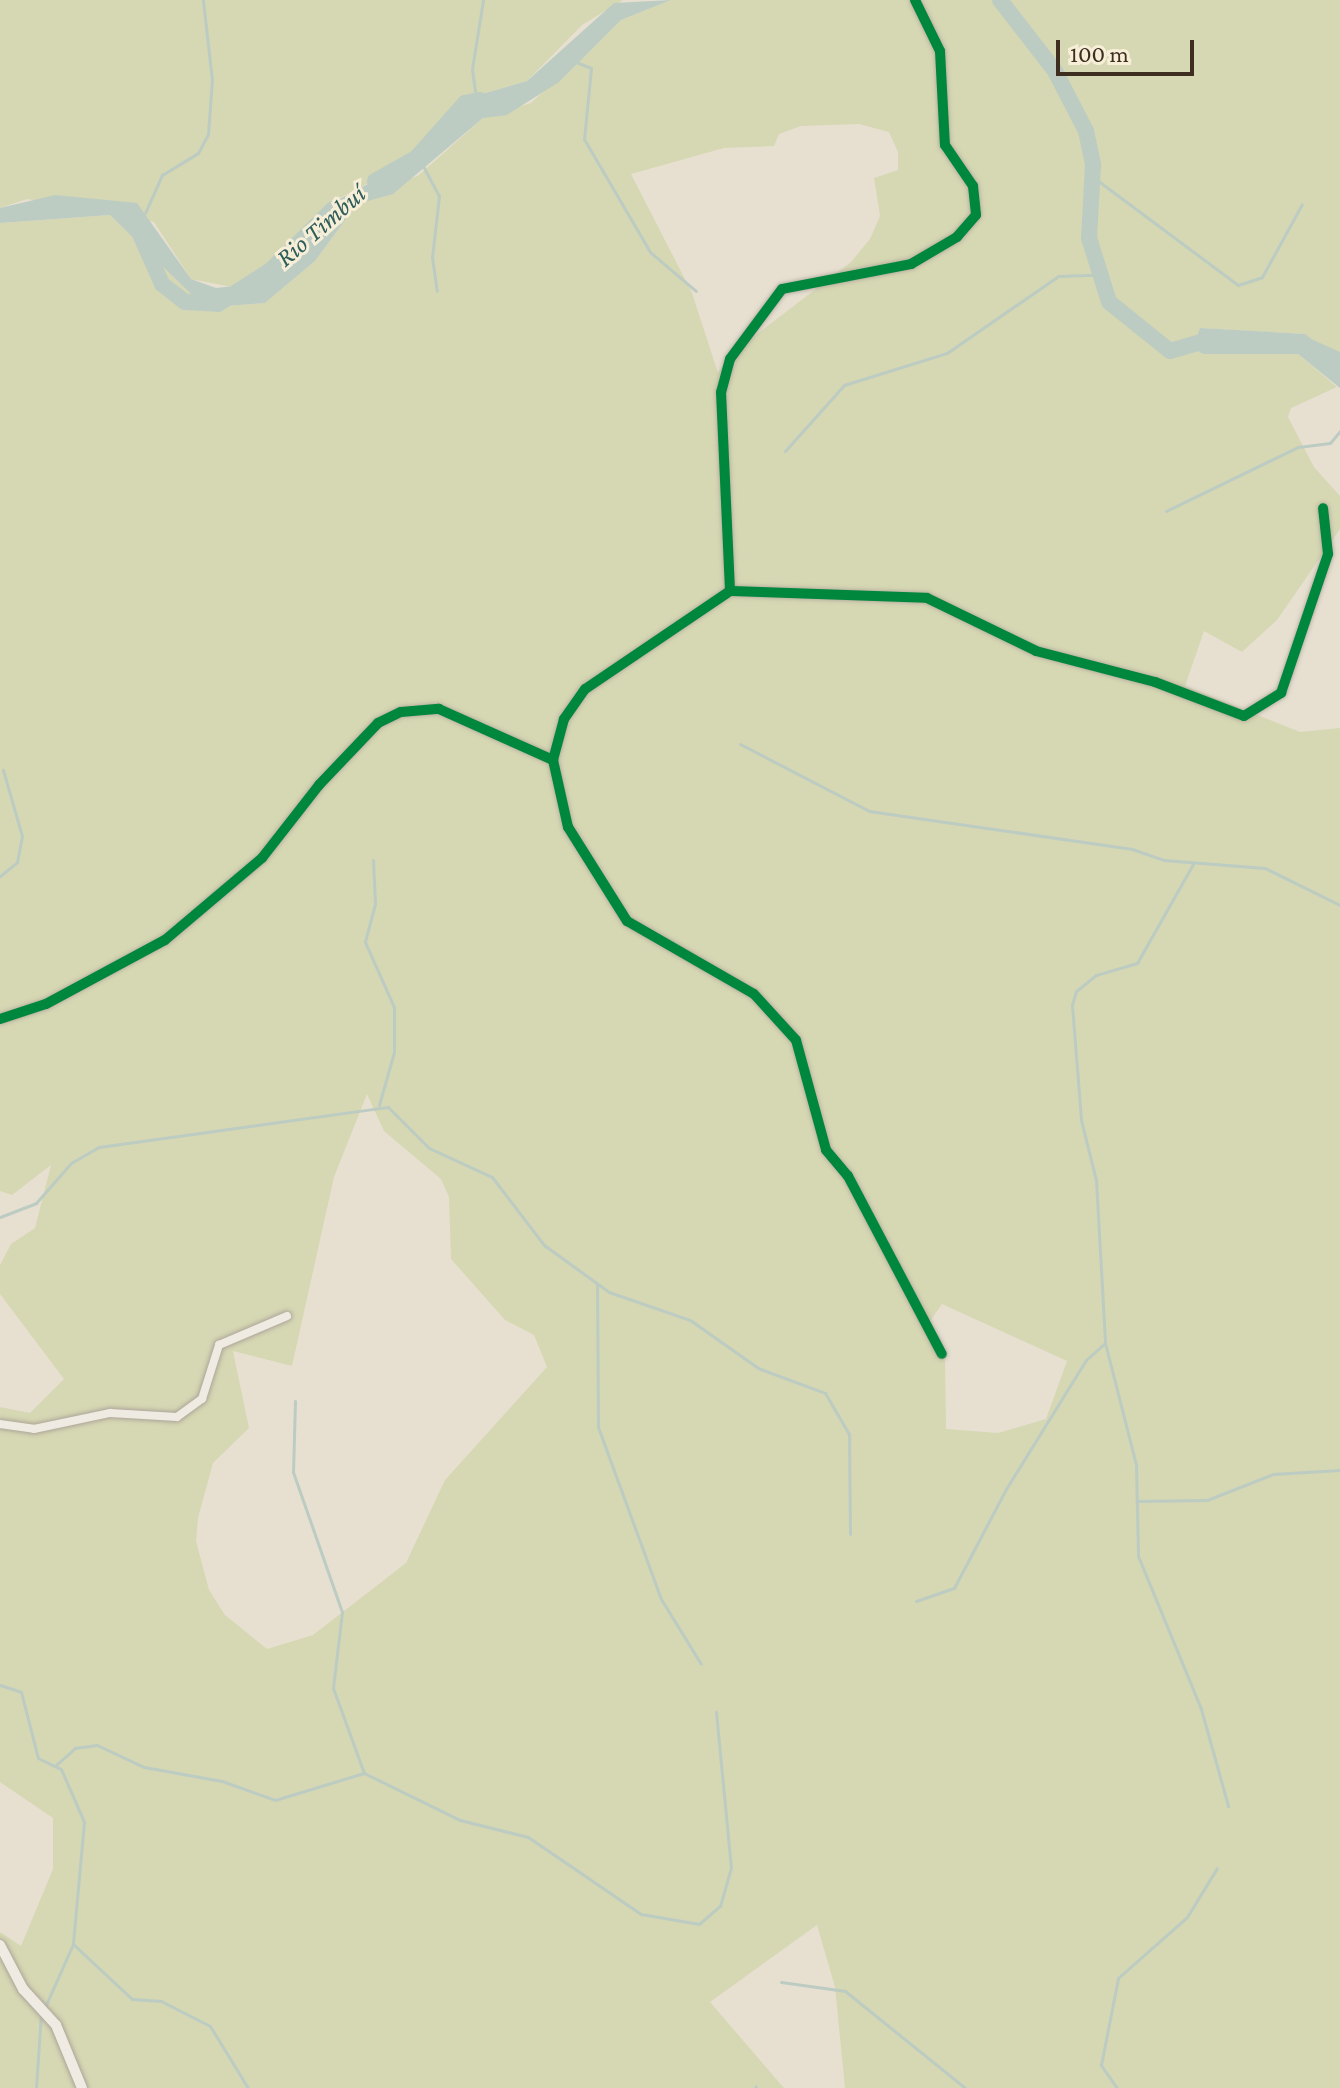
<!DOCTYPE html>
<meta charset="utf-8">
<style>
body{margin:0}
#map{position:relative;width:1340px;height:2088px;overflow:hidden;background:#e7e0d1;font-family:"Crimson Pro",serif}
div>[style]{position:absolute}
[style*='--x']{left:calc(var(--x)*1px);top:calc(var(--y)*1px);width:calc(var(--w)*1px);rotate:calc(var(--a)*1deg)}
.green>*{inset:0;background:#d6d7b3}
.water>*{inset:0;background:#bcccc2}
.stream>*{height:3px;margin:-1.5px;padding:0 1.5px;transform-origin:1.5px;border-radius:1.5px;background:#bcccc2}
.river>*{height:16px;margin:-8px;padding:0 8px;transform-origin:8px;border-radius:8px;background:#bcccc2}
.roads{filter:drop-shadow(0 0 2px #ada599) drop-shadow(0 0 2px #ada599)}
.minor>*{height:8px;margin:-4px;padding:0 4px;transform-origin:4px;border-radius:4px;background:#efebe3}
.tertiary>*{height:10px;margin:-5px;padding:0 5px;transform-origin:5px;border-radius:5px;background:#efebe3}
.cycleway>*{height:10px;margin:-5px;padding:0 5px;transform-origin:5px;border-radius:5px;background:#00873e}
span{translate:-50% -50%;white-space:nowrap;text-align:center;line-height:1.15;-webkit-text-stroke:6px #f7eed8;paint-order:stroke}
.water-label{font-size:26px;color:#2f5d5a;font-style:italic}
.scale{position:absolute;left:1056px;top:40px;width:138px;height:36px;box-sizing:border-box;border:4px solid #3d2e20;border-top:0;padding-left:10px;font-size:24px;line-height:28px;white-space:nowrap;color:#3d2e20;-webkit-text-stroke:6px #f7eed8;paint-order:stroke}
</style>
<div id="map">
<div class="green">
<i style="clip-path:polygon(0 0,623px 0,582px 25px,527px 81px,468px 98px,425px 154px,332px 202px,315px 230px,266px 275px,237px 288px,191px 279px,154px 222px,27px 199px,0 208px)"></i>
<i style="clip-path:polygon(evenodd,671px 0,1340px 0,1340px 361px,1304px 334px,1200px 328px,1197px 345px,1298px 354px,1337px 387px,1291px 408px,1288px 417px,1314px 467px,1340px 496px,1340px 529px,1277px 620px,1242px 652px,1204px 631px,1185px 686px,1300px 732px,1340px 728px,1340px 2088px,845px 2088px,835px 1987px,817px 1925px,710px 2002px,784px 2088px,0 2088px,0 1932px,21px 1946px,53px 1869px,53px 1818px,0 1782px,0 1407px,30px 1413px,64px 1379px,0 1294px,0 1265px,11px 1244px,35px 1228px,51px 1165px,12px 1195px,0 1191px,0 223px,110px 215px,192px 295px,225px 306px,265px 303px,315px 261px,357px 204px,419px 175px,483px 118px,531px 103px,621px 20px,671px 0,859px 124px,889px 132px,898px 152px,898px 170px,874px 178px,880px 216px,870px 239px,851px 262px,731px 354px,718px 373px,692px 293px,631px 174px,724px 148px,774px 146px,779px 134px,801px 126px,859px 124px,671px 0,367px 1094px,384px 1131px,441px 1179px,449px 1197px,451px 1259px,505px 1320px,534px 1335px,547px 1367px,445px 1480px,406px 1563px,313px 1635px,267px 1649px,225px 1615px,209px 1590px,196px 1541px,198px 1518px,213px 1463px,249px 1428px,233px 1351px,292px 1366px,334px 1177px,367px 1094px,671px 0,942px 1304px,1067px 1361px,1046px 1419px,998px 1433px,946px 1429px,945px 1355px,926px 1327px,942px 1304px)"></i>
</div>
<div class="water">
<i style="clip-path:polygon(671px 0,621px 20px,559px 82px,507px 115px,483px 118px,393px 194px,357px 204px,315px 261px,265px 303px,225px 306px,192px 295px,110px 215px,0 223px,0 208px,55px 195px,137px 203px,191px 279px,216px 288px,254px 284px,315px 230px,332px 203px,425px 154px,468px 98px,527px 81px,614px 3px)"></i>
<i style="clip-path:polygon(1200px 328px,1305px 334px,1340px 361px,1340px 388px,1298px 354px,1203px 354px,1193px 348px)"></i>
</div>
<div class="stream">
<i style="--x:576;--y:62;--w:16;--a:22"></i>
<i style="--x:591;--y:68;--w:71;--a:95.6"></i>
<i style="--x:584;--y:139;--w:131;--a:59.7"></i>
<i style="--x:650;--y:252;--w:60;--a:40.3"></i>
<i style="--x:476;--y:98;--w:29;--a:-98"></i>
<i style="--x:472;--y:69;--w:70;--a:-80.9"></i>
<i style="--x:423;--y:166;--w:34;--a:62"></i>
<i style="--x:439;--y:196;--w:61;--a:96.5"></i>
<i style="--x:432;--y:257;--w:34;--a:82"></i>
<i style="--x:1093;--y:177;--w:181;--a:36.7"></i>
<i style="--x:1238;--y:285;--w:25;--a:-18"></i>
<i style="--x:1262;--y:277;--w:83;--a:-61.3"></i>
<i style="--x:145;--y:213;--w:42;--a:-65.9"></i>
<i style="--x:162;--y:175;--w:42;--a:-31.4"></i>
<i style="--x:198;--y:153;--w:21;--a:-62"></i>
<i style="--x:208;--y:134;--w:54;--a:-85.8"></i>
<i style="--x:212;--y:80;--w:80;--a:-96.5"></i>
<i style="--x:785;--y:451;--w:89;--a:-48.2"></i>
<i style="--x:844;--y:385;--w:108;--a:-17.3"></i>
<i style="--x:947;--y:353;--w:135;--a:-34.7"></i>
<i style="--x:1058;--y:276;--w:38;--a:-2"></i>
<i style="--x:1166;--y:511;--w:147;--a:-25.9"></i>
<i style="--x:1298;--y:447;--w:32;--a:-7"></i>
<i style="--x:1330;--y:443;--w:16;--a:-50"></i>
<i style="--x:740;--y:744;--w:145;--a:27.4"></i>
<i style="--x:869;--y:811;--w:266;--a:8.2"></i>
<i style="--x:1132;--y:849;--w:34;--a:19"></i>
<i style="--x:1164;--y:860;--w:101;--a:4.5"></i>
<i style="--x:1265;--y:868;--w:84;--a:26.3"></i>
<i style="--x:373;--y:860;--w:44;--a:87.4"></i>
<i style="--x:375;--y:904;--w:39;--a:105"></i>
<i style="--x:365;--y:942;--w:71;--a:66"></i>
<i style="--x:394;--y:1007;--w:45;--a:90"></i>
<i style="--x:394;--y:1052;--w:55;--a:105.8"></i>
<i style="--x:1193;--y:864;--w:114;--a:119.5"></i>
<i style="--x:1137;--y:963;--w:43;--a:163.7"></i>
<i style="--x:1096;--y:975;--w:26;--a:141"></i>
<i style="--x:1076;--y:991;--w:15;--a:106"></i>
<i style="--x:1072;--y:1005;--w:115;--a:85.5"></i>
<i style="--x:1081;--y:1120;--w:62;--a:76"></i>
<i style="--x:1096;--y:1180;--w:163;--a:86.8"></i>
<i style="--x:1105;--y:1343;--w:126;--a:75.7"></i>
<i style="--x:1136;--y:1465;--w:91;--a:88.7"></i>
<i style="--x:1138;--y:1556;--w:165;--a:67.6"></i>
<i style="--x:1201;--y:1709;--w:101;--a:74.4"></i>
<i style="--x:0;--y:876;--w:22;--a:-39"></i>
<i style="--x:17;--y:862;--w:26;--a:-79"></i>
<i style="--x:22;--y:836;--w:69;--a:-106.1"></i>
<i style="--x:0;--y:1217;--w:39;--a:-21"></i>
<i style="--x:36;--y:1203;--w:53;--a:-48.8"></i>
<i style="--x:71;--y:1163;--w:32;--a:-30"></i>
<i style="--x:99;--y:1147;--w:292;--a:-7.9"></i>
<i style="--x:388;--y:1107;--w:58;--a:45"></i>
<i style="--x:429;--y:1148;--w:69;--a:24.7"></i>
<i style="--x:492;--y:1177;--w:86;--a:52.6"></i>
<i style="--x:544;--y:1245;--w:80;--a:35.9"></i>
<i style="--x:609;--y:1292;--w:86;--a:19.1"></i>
<i style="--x:690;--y:1320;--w:83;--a:35.2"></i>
<i style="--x:758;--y:1368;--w:72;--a:20.5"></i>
<i style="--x:825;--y:1393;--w:48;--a:59.7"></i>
<i style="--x:849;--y:1434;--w:100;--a:89.4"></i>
<i style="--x:597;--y:1284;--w:143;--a:89.6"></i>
<i style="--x:598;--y:1427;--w:183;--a:69.9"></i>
<i style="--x:661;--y:1599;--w:76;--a:58.4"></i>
<i style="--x:295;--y:1401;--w:71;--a:91.6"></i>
<i style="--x:293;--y:1472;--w:148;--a:70.7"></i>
<i style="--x:342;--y:1612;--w:77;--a:96.8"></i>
<i style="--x:333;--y:1688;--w:90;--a:70"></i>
<i style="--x:1137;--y:1501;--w:70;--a:-0.8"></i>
<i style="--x:1207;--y:1500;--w:71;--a:-21.5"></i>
<i style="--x:1273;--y:1474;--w:67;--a:-3.4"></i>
<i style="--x:916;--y:1601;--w:40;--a:-18.9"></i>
<i style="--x:954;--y:1588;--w:112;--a:-62.3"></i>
<i style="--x:1006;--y:1489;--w:152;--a:-58.2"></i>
<i style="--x:1086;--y:1360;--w:25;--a:-42"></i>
<i style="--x:0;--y:1685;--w:22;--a:18"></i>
<i style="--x:21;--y:1692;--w:68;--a:75.6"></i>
<i style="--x:38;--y:1758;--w:25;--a:26"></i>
<i style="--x:61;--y:1769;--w:58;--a:66.5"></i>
<i style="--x:84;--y:1822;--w:122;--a:95.2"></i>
<i style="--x:73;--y:1944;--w:69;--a:114"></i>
<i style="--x:56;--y:1765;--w:25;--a:-42"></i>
<i style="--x:75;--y:1748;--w:22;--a:-8"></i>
<i style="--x:97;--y:1745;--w:52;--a:25.1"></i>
<i style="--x:144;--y:1767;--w:79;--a:10.2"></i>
<i style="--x:222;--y:1781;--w:56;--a:19.7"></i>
<i style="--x:275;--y:1800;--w:93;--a:-16.9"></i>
<i style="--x:364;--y:1773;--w:107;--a:26.1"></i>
<i style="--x:460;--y:1820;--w:70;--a:14"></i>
<i style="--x:528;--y:1837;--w:137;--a:34.3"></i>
<i style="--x:641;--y:1914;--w:59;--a:9.8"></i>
<i style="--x:699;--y:1924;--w:28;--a:-41"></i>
<i style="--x:720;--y:1906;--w:40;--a:-74"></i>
<i style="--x:731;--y:1868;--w:157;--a:-95.5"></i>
<i style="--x:73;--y:1944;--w:81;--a:43"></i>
<i style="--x:132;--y:1999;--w:29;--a:4"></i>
<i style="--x:161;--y:2001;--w:55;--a:27"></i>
<i style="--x:210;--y:2026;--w:73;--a:58.5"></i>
<i style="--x:781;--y:1982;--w:65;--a:8"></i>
<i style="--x:845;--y:1991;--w:154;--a:38.9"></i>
<i style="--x:36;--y:2088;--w:75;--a:-86.2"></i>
<i style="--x:755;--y:2088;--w:2;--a:-63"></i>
<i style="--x:1117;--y:2088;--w:28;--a:-125"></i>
<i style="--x:1101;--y:2065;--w:89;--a:-78.9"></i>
<i style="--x:1118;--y:1978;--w:92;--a:-41.5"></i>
<i style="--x:1187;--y:1917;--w:57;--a:-58.5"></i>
</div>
<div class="river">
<i style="--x:1000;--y:0;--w:90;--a:52.2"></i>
<i style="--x:1055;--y:71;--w:68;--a:62.7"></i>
<i style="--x:1086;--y:131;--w:35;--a:78"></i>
<i style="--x:1093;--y:165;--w:73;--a:93.1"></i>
<i style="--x:1089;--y:238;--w:67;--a:72.6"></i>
<i style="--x:1109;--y:302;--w:78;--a:38.8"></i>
<i style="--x:1170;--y:351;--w:50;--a:-16.3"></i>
<i style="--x:375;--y:181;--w:47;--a:-29.3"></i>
<i style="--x:416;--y:158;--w:74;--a:-48.3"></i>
<i style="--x:465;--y:103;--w:15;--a:-11"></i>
<i style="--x:135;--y:223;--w:67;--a:66.1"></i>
<i style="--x:162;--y:284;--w:29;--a:38"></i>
<i style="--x:185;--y:302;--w:33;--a:3"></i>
<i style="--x:218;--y:304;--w:64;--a:-32.9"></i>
<i style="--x:272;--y:269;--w:86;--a:-44.5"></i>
<i style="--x:1307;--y:346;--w:36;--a:24"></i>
</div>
<div class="roads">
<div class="minor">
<i style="--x:915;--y:0;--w:57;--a:63.9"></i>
<i style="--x:940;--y:51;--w:94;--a:87"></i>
<i style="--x:945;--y:145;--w:50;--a:55.7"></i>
<i style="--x:973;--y:186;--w:29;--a:84"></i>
<i style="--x:976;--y:215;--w:29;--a:131"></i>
<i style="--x:957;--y:237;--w:53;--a:149.6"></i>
<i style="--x:911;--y:264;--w:131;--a:169"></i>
<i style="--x:782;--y:289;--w:87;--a:126.6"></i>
<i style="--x:730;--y:359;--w:34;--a:105"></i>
<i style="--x:721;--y:392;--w:199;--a:87.4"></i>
<i style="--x:730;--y:591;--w:175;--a:145.9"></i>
<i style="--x:585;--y:689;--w:37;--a:125"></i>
<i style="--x:564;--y:719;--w:42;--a:105"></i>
<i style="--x:553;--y:760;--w:69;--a:77.4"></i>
<i style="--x:568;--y:827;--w:111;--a:57.9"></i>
<i style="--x:627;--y:921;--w:146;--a:29.9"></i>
<i style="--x:754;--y:994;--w:62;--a:47.6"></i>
<i style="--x:796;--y:1040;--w:114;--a:74.7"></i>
<i style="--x:826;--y:1150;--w:34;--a:50"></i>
<i style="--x:848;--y:1176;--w:201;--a:62.2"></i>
<i style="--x:730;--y:591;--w:197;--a:2"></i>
<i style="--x:927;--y:598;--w:121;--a:25.9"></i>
<i style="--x:1036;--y:651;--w:123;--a:14.6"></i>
<i style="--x:1155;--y:682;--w:95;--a:20.9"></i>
<i style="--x:1244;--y:716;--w:44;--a:-31.9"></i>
<i style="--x:1281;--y:693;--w:147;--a:-71.3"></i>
<i style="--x:1328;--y:554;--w:46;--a:-96.2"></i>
<i style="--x:0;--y:1019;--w:48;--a:-18.1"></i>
<i style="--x:46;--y:1004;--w:135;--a:-28.3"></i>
<i style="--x:165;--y:940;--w:127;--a:-40.2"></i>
<i style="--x:262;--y:858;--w:93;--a:-52"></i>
<i style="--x:319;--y:785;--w:86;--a:-46.4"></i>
<i style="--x:378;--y:723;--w:25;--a:-26"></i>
<i style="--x:401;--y:712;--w:38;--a:-5"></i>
<i style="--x:439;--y:709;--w:125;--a:24.1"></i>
<i style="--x:0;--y:1424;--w:34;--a:8"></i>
<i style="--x:34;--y:1429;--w:78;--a:-11.9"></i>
<i style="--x:110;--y:1413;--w:67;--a:3.4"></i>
<i style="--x:177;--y:1417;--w:31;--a:-36"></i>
<i style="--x:202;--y:1399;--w:57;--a:-72.5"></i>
<i style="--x:219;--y:1345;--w:74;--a:-23.1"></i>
</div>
<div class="tertiary">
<i style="--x:0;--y:1945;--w:50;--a:62.4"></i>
<i style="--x:23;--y:1989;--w:49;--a:47.5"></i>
<i style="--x:56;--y:2025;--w:68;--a:67.6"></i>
</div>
</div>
<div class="cycleway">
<i style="--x:915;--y:0;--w:57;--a:63.9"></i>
<i style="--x:940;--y:51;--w:94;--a:87"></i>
<i style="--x:945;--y:145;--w:50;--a:55.7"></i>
<i style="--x:973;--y:186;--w:29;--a:84"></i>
<i style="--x:976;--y:215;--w:29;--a:131"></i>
<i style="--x:957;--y:237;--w:53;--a:149.6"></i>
<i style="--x:911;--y:264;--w:131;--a:169"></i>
<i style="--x:782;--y:289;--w:87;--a:126.6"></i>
<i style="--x:730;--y:359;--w:34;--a:105"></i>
<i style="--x:721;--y:392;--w:199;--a:87.4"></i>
<i style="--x:730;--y:591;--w:175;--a:145.9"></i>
<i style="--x:585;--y:689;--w:37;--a:125"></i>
<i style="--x:564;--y:719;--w:42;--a:105"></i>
<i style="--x:553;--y:760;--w:69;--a:77.4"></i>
<i style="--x:568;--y:827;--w:111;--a:57.9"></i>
<i style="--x:627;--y:921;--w:146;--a:29.9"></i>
<i style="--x:754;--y:994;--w:62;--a:47.6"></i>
<i style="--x:796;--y:1040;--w:114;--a:74.7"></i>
<i style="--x:826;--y:1150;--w:34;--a:50"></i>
<i style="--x:848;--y:1176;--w:201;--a:62.2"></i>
<i style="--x:730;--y:591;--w:197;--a:2"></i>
<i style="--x:927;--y:598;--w:121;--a:25.9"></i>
<i style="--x:1036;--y:651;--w:123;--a:14.6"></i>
<i style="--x:1155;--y:682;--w:95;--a:20.9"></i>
<i style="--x:1244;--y:716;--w:44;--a:-31.9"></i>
<i style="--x:1281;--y:693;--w:147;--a:-71.3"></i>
<i style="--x:1328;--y:554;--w:46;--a:-96.2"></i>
<i style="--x:0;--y:1019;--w:48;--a:-18.1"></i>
<i style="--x:46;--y:1004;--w:135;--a:-28.3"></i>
<i style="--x:165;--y:940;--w:127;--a:-40.2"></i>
<i style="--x:262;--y:858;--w:93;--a:-52"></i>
<i style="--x:319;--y:785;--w:86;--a:-46.4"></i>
<i style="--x:378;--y:723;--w:25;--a:-26"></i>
<i style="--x:401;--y:712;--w:38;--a:-5"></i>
<i style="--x:439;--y:709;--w:125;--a:24.1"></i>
</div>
<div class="water-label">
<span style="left:321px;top:226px;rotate:-41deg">Rio Timbuí</span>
</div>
<div class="scale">100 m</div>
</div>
